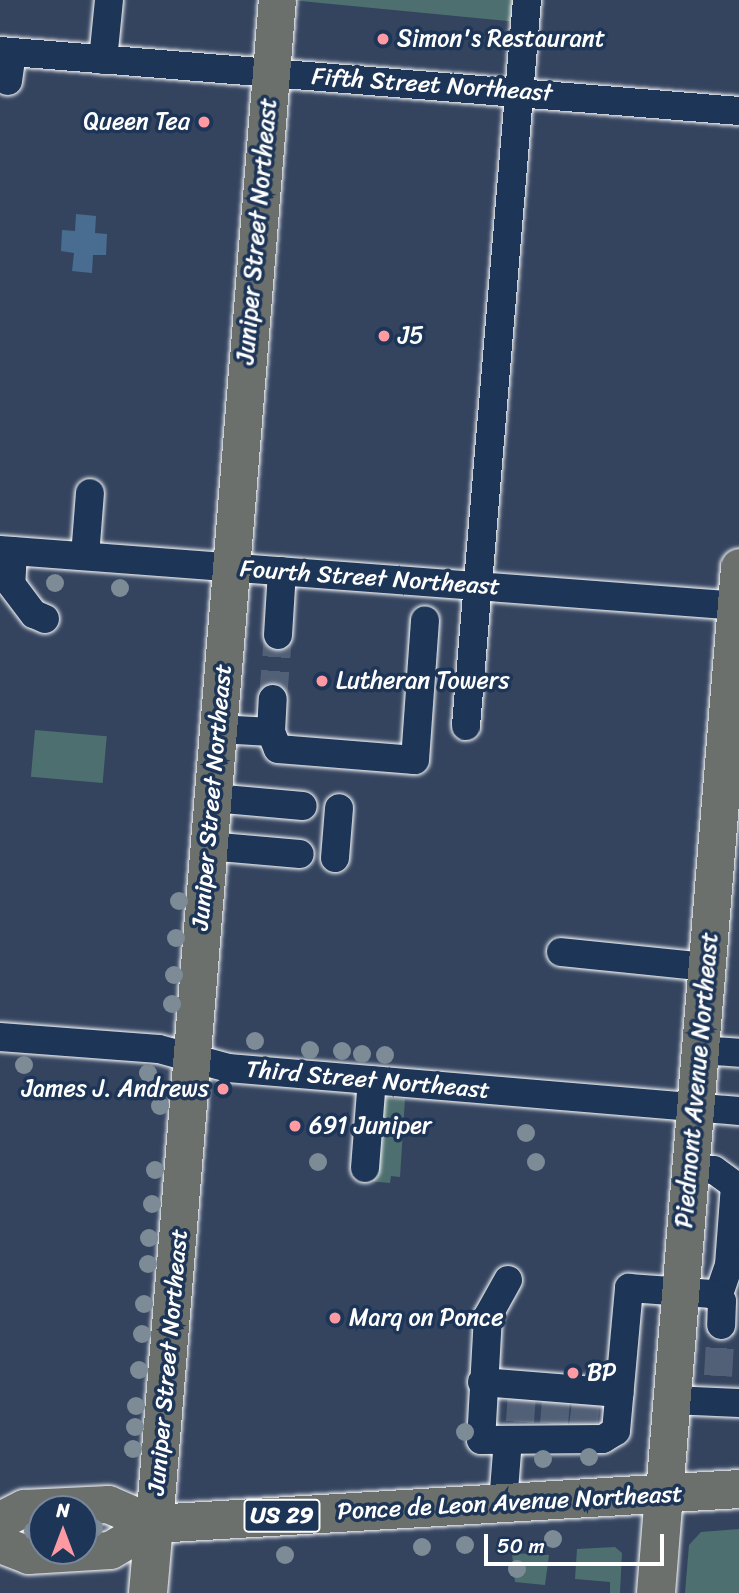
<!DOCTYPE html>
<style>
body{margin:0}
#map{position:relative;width:739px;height:1593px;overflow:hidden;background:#34445f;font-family:Sriracha,sans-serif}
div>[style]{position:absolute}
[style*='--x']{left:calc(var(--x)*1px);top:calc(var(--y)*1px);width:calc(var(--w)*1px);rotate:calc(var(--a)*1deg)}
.green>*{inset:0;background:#4e6f6f;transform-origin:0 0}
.water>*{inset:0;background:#496d90}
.minor-tunnel>*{height:28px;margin-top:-14px;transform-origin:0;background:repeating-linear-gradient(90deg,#526077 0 28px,transparent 0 42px)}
.roads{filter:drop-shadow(0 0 2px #fff) drop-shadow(0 0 2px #fff)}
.minor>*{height:28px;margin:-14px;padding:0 14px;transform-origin:14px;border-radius:14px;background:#1d3557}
.major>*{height:37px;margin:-18.5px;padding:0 18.5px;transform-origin:18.5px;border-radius:18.5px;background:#6c706d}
.highway>*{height:38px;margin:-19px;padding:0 19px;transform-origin:19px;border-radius:19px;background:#6c706d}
.trees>*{width:18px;height:18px;margin:-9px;border-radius:50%;background:#7d8b97}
.dots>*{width:19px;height:19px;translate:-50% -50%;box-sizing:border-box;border:4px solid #1d3557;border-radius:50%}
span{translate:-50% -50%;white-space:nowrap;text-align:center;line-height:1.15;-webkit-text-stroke:7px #1d3557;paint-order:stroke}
.shield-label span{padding:2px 5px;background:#1d3557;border:2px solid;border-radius:5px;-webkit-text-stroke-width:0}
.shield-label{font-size:23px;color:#fff;font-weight:700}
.poi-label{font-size:24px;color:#fff}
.left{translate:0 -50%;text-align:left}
.right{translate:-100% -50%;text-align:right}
.street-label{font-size:24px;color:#fff}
.north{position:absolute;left:28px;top:1495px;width:70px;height:70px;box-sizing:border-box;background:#1d3557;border:2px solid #77869a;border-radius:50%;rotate:0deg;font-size:19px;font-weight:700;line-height:28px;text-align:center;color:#fff}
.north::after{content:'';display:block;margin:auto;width:24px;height:32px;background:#ff9aa2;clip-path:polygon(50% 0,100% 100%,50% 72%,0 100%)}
.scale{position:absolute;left:484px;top:1534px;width:180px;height:32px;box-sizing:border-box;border:4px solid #fff;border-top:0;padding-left:9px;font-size:21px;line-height:24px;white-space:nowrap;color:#fff;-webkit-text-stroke:5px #1d3557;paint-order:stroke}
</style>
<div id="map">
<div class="green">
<i style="clip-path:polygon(290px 0,519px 0,517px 22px)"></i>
<i style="left:35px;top:730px;width:72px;height:47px;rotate:5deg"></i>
<i style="clip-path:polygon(376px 1097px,405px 1099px,400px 1177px,391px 1176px,390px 1183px,369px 1181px)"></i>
<i style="clip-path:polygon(739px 1529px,739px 1593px,685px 1593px,689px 1545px,701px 1532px)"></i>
<i style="clip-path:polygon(615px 1547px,622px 1553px,620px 1593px,610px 1593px,610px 1582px,575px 1579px,577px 1549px)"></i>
<i style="clip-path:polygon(512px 1553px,549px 1555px,545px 1585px,515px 1582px)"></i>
</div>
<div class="water">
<i style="clip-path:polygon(76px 214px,96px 216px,95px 233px,107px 234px,106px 255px,93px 255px,92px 273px,72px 271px,74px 253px,61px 251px,62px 230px,75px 231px)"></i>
</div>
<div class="minor-tunnel">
<i style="--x:273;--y:699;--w:64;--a:-85.5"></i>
<i style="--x:718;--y:1376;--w:51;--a:-86.6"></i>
<i style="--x:520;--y:1422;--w:26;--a:-86"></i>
<i style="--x:554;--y:1424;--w:25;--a:-85"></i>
<i style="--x:583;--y:1427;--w:26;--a:-83"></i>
</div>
<div class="roads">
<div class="minor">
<i style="--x:0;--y:51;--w:741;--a:4.64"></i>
<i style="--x:103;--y:60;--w:60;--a:-84.3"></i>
<i style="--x:8;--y:81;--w:29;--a:-82"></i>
<i style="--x:0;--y:550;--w:741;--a:4.33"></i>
<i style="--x:13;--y:551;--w:33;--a:93"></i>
<i style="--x:11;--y:584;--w:38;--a:53"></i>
<i style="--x:34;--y:614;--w:12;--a:24"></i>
<i style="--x:85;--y:556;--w:63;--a:-85.5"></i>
<i style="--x:278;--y:635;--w:64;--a:-86.4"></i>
<i style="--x:466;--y:726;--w:729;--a:-85.2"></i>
<i style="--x:218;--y:729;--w:53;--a:3.2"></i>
<i style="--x:271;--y:732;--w:18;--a:68"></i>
<i style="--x:278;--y:749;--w:137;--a:4.6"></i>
<i style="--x:415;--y:760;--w:140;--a:-85.9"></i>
<i style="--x:271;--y:732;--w:33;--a:-87"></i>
<i style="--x:213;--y:798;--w:90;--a:5.1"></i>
<i style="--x:208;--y:846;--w:92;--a:5"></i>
<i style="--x:335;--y:858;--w:50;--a:-85.4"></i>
<i style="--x:561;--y:952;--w:146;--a:5.9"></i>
<i style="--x:0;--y:1037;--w:159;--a:4.3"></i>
<i style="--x:159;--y:1049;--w:72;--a:15.4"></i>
<i style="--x:228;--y:1068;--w:513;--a:4.81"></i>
<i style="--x:700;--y:1050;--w:39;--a:4"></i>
<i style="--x:365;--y:1168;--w:88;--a:-85.5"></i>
<i style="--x:690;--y:1168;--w:24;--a:5"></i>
<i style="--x:714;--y:1170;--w:26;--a:36"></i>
<i style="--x:735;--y:1185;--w:80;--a:94.3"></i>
<i style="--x:729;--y:1265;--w:34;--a:109"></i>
<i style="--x:508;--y:1280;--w:41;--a:119.1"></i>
<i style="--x:488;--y:1316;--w:124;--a:93.2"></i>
<i style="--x:481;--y:1440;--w:122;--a:-0.5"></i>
<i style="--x:603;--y:1439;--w:15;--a:-32"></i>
<i style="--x:616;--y:1431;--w:144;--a:-84.8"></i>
<i style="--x:629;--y:1288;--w:83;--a:4.1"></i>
<i style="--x:712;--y:1294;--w:12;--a:35"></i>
<i style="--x:722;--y:1301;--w:24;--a:92"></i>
<i style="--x:482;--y:1382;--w:138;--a:4.6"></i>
<i style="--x:671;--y:1400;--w:68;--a:2.5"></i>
<i style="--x:503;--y:1503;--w:63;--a:-85.5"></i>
</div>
<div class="major">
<i style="--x:664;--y:1493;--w:929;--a:-85.37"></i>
<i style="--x:0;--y:1520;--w:27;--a:-27"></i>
<i style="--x:24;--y:1508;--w:84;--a:-2.7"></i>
<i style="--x:108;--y:1504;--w:50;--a:23.5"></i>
<i style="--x:154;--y:1524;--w:1529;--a:-85.39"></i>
<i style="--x:0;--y:1544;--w:30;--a:21"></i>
<i style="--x:28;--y:1555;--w:82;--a:-3.5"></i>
<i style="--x:110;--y:1550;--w:51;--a:-30.6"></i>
</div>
<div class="highway">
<i style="--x:148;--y:1593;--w:69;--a:-85"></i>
<i style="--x:154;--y:1524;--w:586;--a:-3.42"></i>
<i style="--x:656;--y:1593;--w:100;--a:-85.4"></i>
</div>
</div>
<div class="trees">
<i style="left:55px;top:583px"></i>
<i style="left:120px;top:588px"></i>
<i style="left:179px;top:901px"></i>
<i style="left:176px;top:938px"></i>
<i style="left:174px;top:975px"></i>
<i style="left:172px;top:1004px"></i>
<i style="left:255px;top:1041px"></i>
<i style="left:310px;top:1050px"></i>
<i style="left:342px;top:1051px"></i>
<i style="left:362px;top:1054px"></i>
<i style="left:385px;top:1055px"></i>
<i style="left:24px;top:1065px"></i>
<i style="left:148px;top:1073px"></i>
<i style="left:160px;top:1106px"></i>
<i style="left:526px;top:1133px"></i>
<i style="left:318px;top:1162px"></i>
<i style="left:536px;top:1162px"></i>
<i style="left:155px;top:1170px"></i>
<i style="left:152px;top:1204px"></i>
<i style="left:149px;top:1238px"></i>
<i style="left:148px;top:1264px"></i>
<i style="left:144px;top:1304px"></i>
<i style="left:142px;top:1334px"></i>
<i style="left:139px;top:1370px"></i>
<i style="left:136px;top:1406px"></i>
<i style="left:135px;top:1427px"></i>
<i style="left:465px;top:1432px"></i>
<i style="left:133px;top:1449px"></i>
<i style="left:589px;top:1457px"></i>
<i style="left:543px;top:1459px"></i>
<i style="left:94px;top:1528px"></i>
<i style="left:33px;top:1531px"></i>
<i style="left:553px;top:1539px"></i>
<i style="left:465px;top:1545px"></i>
<i style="left:422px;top:1547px"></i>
<i style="left:285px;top:1555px"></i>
<i style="left:517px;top:1569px"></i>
</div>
<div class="dots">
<i style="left:383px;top:39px;background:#ff9aa2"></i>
<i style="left:204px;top:122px;background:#ff9aa2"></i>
<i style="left:384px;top:336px;background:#ff9aa2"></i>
<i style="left:322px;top:681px;background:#ff9aa2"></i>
<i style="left:223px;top:1089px;background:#ff9aa2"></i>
<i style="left:295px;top:1126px;background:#ff9aa2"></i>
<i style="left:335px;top:1318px;background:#ff9aa2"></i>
<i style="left:573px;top:1373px;background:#ff9aa2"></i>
</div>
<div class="shield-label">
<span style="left:282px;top:1516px">US 29</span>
</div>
<div class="poi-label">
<span class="left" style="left:397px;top:39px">Simon's Restaurant</span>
<span class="right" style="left:190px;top:122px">Queen Tea</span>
<span class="left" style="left:398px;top:336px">J5</span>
<span class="left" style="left:336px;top:681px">Lutheran Towers</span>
<span class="right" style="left:209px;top:1089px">James J. Andrews</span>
<span class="left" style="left:309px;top:1126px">691 Juniper</span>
<span class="left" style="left:349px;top:1318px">Marq on Ponce</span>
<span class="left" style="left:587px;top:1373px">BP</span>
</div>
<div class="street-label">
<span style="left:432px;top:85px;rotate:4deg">Fifth Street Northeast</span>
<span style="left:257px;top:231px;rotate:-85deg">Juniper Street Northeast</span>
<span style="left:370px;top:578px;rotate:4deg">Fourth Street Northeast</span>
<span style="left:212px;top:797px;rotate:-85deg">Juniper Street Northeast</span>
<span style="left:368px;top:1080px;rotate:5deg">Third Street Northeast</span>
<span style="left:697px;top:1080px;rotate:-85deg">Piedmont Avenue Northeast</span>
<span style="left:168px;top:1362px;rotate:-85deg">Juniper Street Northeast</span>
<span style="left:510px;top:1503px;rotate:-3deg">Ponce de Leon Avenue Northeast</span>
</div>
<div class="north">N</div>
<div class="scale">50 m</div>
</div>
